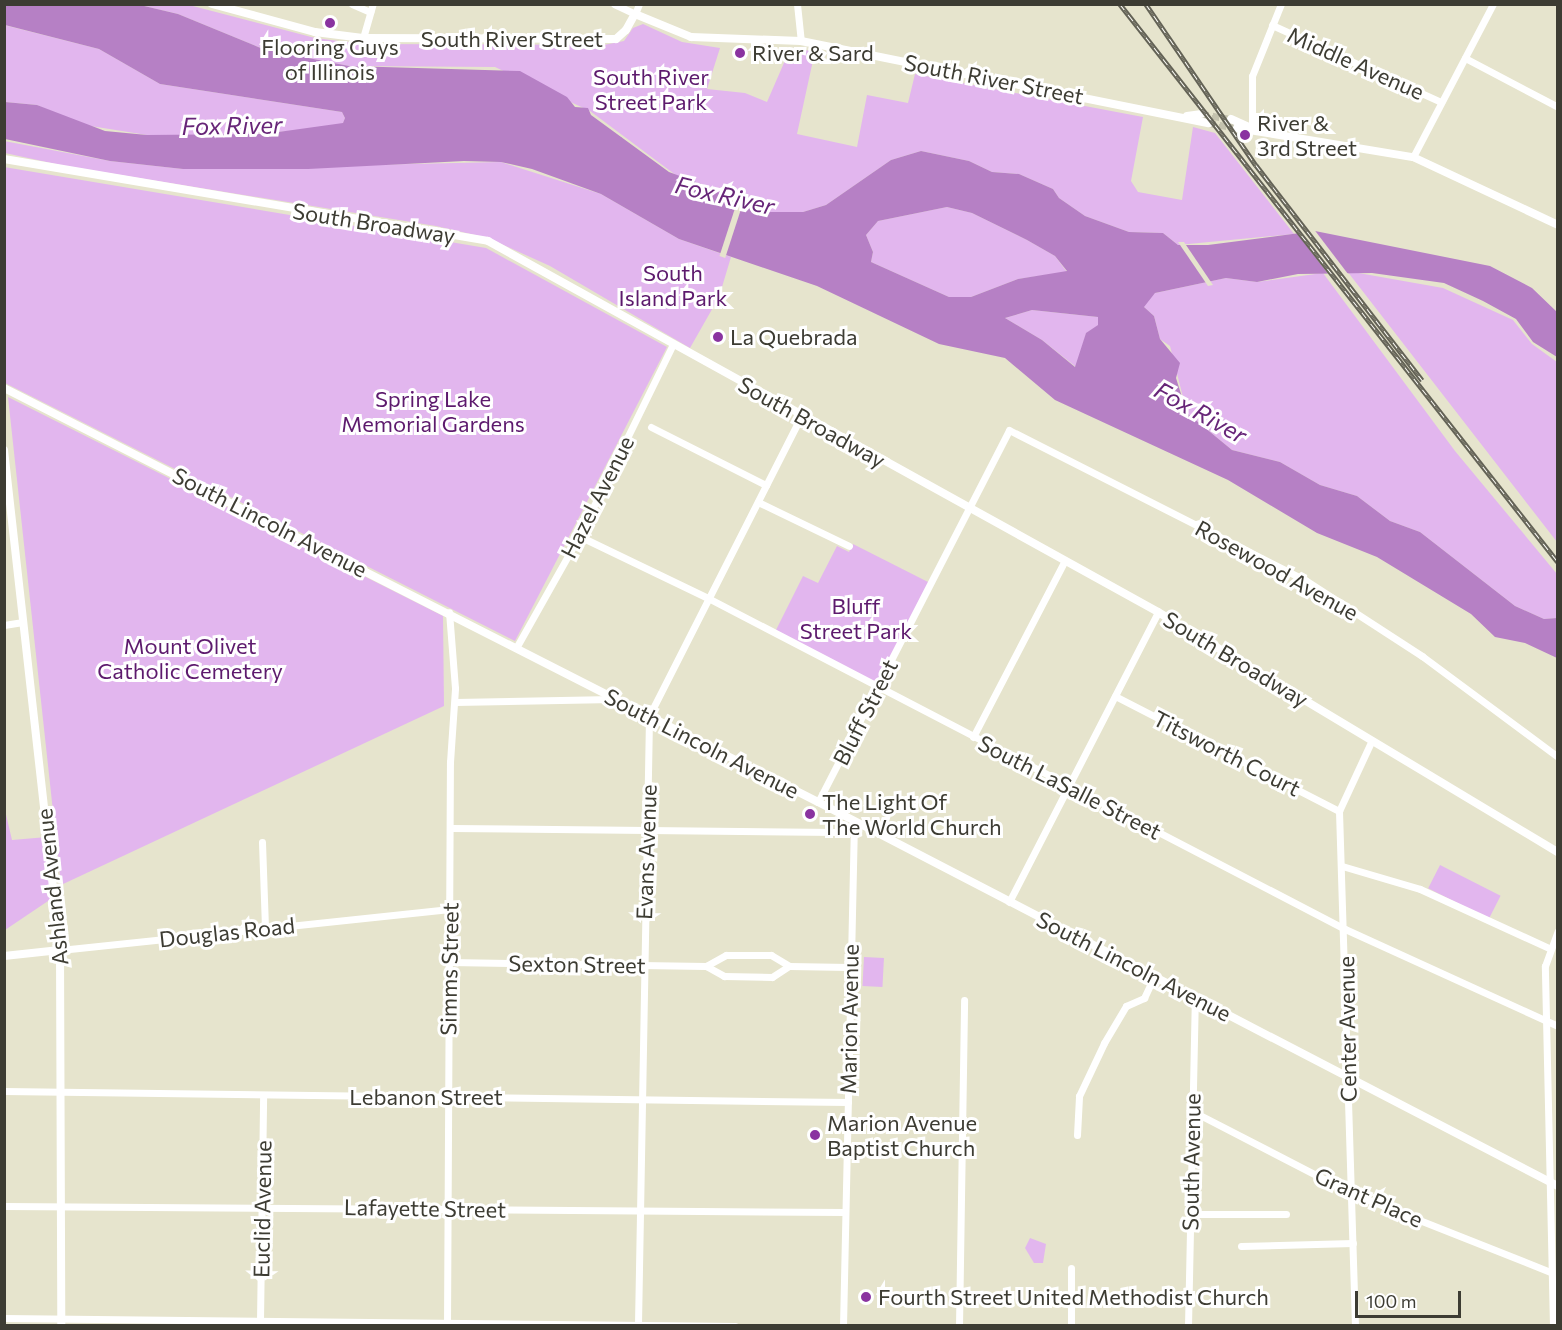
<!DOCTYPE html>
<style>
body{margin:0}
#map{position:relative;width:1562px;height:1330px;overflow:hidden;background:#e6e4cd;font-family:Commissioner,sans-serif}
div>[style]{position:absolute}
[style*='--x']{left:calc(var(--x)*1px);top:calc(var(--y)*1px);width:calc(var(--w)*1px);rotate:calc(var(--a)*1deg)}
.green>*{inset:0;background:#e2b6ee;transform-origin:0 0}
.water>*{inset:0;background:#b680c5}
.pier>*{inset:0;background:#e6e4cd;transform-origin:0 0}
.minor-tunnel>*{height:7px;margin-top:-3.5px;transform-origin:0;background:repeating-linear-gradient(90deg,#c4c2ae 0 7px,transparent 0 10.5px)}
.minor>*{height:7px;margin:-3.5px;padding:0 3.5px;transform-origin:3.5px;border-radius:3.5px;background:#fff}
.tertiary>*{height:8px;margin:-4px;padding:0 4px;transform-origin:4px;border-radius:4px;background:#fff}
.rail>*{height:4.5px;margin-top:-2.25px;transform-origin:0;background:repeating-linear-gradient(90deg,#fff 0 7px,#636256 0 14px);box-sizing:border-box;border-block:2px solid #636256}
.dots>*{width:16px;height:16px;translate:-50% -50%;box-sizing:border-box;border:3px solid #fff;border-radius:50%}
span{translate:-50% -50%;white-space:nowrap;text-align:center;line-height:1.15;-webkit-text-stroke:6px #fff;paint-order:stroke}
.street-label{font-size:22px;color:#3d3c33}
.poi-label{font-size:22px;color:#3d3c33}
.left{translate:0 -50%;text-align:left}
.park-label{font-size:22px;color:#5d1a6d}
.water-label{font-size:24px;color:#672578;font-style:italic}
.frame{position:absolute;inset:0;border:6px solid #3d3c33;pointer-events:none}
.scale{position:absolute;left:1355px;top:1291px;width:106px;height:27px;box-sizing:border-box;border:3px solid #3d3c33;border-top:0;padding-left:8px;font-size:18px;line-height:21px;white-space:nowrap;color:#3d3c33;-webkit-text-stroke:4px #fff;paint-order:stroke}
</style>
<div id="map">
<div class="green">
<i style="clip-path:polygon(140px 5px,189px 5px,315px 38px,362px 44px,604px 45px,624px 41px,633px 28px,643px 24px,682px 42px,720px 48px,707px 89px,745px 93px,767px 102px,790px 49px,815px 51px,797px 134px,857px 147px,867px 95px,908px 103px,915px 74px,1143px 117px,1131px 181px,1138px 192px,1182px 200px,1193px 127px,1215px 133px,1294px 234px,1178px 245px,1163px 233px,1129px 232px,1085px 216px,1059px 198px,1053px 189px,1019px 174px,992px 172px,969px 161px,921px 151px,891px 160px,826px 205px,803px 212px,768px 212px,681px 179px,590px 111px,495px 67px,349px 66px,263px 49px,178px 14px)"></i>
<i style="clip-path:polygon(4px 25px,99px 49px,160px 84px,342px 112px,345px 118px,343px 124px,307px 130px,211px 137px,147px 135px,78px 124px,37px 105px,5px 102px)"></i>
<i style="clip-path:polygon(4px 141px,110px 161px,183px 169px,501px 162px,601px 194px,679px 239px,731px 257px,719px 297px,690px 348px,550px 266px,488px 238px,436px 226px,65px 166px,5px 153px)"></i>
<i style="clip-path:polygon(4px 167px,486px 248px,667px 347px,515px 641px,5px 383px)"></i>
<i style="clip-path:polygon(947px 207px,972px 213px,1027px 240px,1055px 256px,1067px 272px,1018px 279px,971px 297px,949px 297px,871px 262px,873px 252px,866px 235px,878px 221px)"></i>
<i style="clip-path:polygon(1347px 271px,1443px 288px,1513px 320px,1532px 344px,1557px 362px,1557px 542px)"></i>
<i style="clip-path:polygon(1323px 273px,1455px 451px,1557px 574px,1557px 618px,1544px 619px,1515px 606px,1420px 532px,1390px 521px,1357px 496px,1320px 485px,1280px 462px,1232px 450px,1187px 413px,1170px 346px,1160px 339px,1154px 316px,1144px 307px,1145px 300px,1155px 293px,1226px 278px,1257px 282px)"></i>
<i style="clip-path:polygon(1032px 310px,1098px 317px,1099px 325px,1086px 334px,1076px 367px,1042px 340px,1005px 318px)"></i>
<i style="clip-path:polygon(8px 397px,443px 616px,444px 706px,61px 885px)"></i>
<i style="clip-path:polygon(853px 544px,930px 583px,877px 689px,774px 634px,803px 576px,818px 583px,837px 546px,849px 552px)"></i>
<i style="clip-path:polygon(4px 806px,12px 840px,47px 837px,54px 897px,5px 930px)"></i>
<i style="left:1440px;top:865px;width:68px;height:26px;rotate:27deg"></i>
<i style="left:864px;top:957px;width:20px;height:29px;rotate:3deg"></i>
<i style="clip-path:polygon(1030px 1238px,1046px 1244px,1043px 1263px,1034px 1263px,1025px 1248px)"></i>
</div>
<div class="water">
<i style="clip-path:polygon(evenodd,5px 5px,140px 5px,178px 14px,263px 49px,349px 66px,520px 71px,567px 97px,575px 107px,588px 108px,591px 115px,669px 172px,715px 189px,726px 199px,768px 212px,803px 212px,826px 205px,891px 160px,921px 151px,969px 161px,992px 172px,1019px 174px,1053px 189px,1059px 198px,1085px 216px,1129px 232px,1163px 233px,1178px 245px,1208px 245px,1315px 231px,1490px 266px,1532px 288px,1557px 312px,1557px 357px,1533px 342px,1516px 319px,1483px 301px,1444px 283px,1372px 273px,1298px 274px,1257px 282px,1226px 278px,1155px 293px,1144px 307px,1154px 316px,1160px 339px,1180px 363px,1176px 378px,1187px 413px,1232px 450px,1280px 462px,1320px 485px,1357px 496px,1390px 521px,1420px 532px,1515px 606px,1544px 619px,1557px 618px,1557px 658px,1525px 643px,1495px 637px,1471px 614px,1377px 557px,1317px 533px,1228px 480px,1055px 400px,1005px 358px,939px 344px,817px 286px,679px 239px,601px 194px,532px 169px,501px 162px,464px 161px,308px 169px,183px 169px,110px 161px,5px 139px,5px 102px,37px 105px,105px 131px,147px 135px,264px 134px,343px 123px,345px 118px,342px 112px,160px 84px,99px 49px,5px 25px,5px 5px,947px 207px,972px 213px,1027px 240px,1055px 256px,1067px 271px,1018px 279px,971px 297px,949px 297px,871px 262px,873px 252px,866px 235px,878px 221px,947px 207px,5px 5px,1032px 310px,1098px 317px,1098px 325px,1086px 333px,1075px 367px,1042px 340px,1005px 318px,1032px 310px)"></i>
</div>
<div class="pier">
<i style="left:738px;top:199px;width:6px;height:60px;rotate:18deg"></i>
<i style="clip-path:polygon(1313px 228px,1348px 274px,1329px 275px,1295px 231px)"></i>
<i style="clip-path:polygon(1178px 242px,1184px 242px,1213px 285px,1208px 286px)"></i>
</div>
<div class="minor-tunnel">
<i style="--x:1202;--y:114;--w:29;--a:10"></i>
<i style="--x:1209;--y:123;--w:28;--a:10"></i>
</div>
<div class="minor">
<i style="--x:352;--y:4;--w:20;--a:24"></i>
<i style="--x:614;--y:4;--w:23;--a:25"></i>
<i style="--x:635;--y:14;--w:11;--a:-68"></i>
<i style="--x:797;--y:4;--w:37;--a:84"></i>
<i style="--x:1272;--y:25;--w:186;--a:24.5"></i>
<i style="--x:363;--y:38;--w:35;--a:-74"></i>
<i style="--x:1465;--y:58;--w:105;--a:27.8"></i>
<i style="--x:1252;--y:128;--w:52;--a:-90"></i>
<i style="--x:1252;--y:76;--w:78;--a:-68.1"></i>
<i style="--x:1413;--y:157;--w:173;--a:-62.4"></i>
<i style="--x:651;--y:427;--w:129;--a:26.8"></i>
<i style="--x:758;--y:502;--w:101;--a:25.8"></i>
<i style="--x:579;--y:536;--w:143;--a:25.7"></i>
<i style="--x:708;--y:598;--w:718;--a:27.46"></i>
<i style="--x:1345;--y:929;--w:234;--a:24.5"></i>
<i style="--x:4;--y:625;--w:19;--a:-9"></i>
<i style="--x:516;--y:648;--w:129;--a:-60.6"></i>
<i style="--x:579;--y:536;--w:214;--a:-63.9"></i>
<i style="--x:1115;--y:696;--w:252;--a:27.2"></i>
<i style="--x:455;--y:702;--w:158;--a:-1.1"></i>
<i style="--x:973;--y:737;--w:199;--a:-62.5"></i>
<i style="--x:818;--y:802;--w:418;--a:-62.8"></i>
<i style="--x:1009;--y:430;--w:332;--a:26.9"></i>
<i style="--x:1305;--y:580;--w:140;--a:33"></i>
<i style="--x:1422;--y:656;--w:169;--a:36.6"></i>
<i style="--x:451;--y:828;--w:385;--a:0.6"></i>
<i style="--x:262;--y:842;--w:86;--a:88"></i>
<i style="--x:1342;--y:866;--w:81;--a:16.4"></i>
<i style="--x:1420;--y:889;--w:142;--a:24.6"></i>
<i style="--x:1009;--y:902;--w:326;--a:-62.8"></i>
<i style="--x:60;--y:950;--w:392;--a:-6"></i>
<i style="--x:449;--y:962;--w:257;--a:0.9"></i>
<i style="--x:706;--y:966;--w:23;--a:-29"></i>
<i style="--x:726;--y:955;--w:45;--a:0"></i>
<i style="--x:771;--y:955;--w:21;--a:31"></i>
<i style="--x:789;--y:966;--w:60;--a:1"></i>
<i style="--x:706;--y:966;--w:21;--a:29"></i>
<i style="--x:724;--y:976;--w:48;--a:1.2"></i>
<i style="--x:772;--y:977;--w:20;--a:-33"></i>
<i style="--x:4;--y:1091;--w:844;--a:0.75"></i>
<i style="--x:1192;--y:1111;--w:179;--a:27.3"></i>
<i style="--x:1351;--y:1193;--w:215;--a:21.6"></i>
<i style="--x:1077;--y:1135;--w:39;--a:-87"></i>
<i style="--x:1079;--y:1096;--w:59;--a:-64.7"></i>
<i style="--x:1104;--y:1043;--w:43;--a:-59.3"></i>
<i style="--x:1126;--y:1006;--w:20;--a:-24"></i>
<i style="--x:1144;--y:998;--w:23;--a:-65"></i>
<i style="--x:4;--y:1206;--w:841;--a:0.41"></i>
<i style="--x:1190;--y:1214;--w:96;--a:0"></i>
<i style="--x:1241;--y:1246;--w:112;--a:-1.5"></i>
<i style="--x:4;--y:1318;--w:731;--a:0.63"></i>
<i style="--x:260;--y:1321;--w:224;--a:-89.2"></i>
<i style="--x:638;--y:1324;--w:608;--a:-88.96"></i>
<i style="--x:649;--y:716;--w:336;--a:-63.1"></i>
<i style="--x:447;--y:1326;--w:564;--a:-89.7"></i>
<i style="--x:450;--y:762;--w:74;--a:-86.1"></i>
<i style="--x:455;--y:688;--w:76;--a:-94.5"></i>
<i style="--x:843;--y:1326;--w:505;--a:-88.75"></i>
<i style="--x:959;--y:1326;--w:326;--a:-89.1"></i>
<i style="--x:1071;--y:1326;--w:58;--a:-90"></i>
<i style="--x:1188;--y:1326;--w:328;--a:-88.8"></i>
<i style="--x:1355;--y:1326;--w:515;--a:-91.78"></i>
<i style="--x:1339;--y:811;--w:78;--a:-65.1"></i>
<i style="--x:1553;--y:1326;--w:360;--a:-91.3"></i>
<i style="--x:1545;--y:966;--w:37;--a:-70"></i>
</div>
<div class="tertiary">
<i style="--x:212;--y:4;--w:107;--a:15.2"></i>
<i style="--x:315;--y:32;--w:48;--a:7.1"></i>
<i style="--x:363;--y:38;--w:253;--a:0.2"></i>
<i style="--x:616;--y:39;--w:13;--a:-42"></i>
<i style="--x:626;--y:30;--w:18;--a:-61"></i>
<i style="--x:635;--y:14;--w:61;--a:22.3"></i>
<i style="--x:691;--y:37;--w:110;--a:2.1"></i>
<i style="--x:801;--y:41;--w:416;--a:11.4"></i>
<i style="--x:1187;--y:116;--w:15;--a:-8"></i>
<i style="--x:1231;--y:119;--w:20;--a:24"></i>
<i style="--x:1237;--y:128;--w:178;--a:9.4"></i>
<i style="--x:1413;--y:157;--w:160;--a:25.1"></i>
<i style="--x:4;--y:159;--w:491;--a:9.6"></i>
<i style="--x:488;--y:241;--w:766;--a:28.97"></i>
<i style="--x:1158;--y:612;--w:466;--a:31"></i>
<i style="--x:4;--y:388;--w:913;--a:26.96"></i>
<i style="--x:818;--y:802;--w:834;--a:27.43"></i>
<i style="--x:4;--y:450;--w:503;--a:83.61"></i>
<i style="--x:60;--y:950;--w:376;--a:89.8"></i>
<i style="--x:4;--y:956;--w:56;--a:-6.1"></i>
</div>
<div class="rail">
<i style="--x:1120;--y:4;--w:709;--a:51.87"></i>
<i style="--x:1146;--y:4;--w:195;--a:55.7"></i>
<i style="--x:1256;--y:165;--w:272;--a:52.3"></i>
</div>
<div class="dots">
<i style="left:330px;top:23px;background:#8a33a0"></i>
<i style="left:740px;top:53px;background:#8a33a0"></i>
<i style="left:1245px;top:135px;background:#8a33a0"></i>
<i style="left:718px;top:337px;background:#8a33a0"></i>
<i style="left:810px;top:814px;background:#8a33a0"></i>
<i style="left:815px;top:1135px;background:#8a33a0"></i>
<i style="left:866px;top:1297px;background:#8a33a0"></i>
</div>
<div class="street-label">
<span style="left:512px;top:39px">South River Street</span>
<span style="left:1356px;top:63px;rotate:24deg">Middle Avenue</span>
<span style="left:994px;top:79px;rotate:11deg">South River Street</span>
<span style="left:374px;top:223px;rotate:9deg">South Broadway</span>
<span style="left:812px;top:422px;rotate:29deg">South Broadway</span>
<span style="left:597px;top:497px;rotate:-63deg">Hazel Avenue</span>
<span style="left:270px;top:522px;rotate:27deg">South Lincoln Avenue</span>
<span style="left:1277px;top:570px;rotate:29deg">Rosewood Avenue</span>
<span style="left:1236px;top:659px;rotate:31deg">South Broadway</span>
<span style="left:865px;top:712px;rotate:-63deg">Bluff Street</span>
<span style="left:702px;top:743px;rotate:27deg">South Lincoln Avenue</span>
<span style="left:1227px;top:753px;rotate:27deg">Titsworth Court</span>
<span style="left:1070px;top:787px;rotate:27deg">South LaSalle Street</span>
<span style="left:646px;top:852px;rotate:-88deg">Evans Avenue</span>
<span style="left:52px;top:887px;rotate:-96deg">Ashland Avenue</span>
<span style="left:227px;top:932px;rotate:-6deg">Douglas Road</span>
<span style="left:577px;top:964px;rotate:1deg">Sexton Street</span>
<span style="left:1134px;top:966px;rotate:27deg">South Lincoln Avenue</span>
<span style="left:449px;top:969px;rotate:-89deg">Simms Street</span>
<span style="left:849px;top:1019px;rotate:-89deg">Marion Avenue</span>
<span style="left:1347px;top:1029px;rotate:-91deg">Center Avenue</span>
<span style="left:426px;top:1097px">Lebanon Street</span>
<span style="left:1191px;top:1162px;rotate:-89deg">South Avenue</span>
<span style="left:1369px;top:1197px;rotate:24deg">Grant Place</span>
<span style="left:425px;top:1208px;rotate:1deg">Lafayette Street</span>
<span style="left:262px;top:1209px;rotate:-89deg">Euclid Avenue</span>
</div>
<div class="poi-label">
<span style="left:330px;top:59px">Flooring Guys<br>of Illinois</span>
<span class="left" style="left:752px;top:53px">River &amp; Sard</span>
<span class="left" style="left:1257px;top:135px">River &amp;<br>3rd Street</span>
<span class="left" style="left:730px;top:337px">La Quebrada</span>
<span class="left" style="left:822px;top:814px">The Light Of<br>The World Church</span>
<span class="left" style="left:827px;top:1135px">Marion Avenue<br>Baptist Church</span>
<span class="left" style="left:878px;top:1297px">Fourth Street United Methodist Church</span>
</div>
<div class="park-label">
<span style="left:651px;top:89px">South River<br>Street Park</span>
<span style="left:673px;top:285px">South<br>Island Park</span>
<span style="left:433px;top:411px">Spring Lake<br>Memorial Gardens</span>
<span style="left:856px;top:618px">Bluff<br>Street Park</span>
<span style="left:190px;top:658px">Mount Olivet<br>Catholic Cemetery</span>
</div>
<div class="water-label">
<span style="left:232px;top:125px;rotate:-1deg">Fox River</span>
<span style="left:725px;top:195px;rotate:13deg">Fox River</span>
<span style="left:1201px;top:412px;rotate:29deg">Fox River</span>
</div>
<div class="frame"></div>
<div class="scale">100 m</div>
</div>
